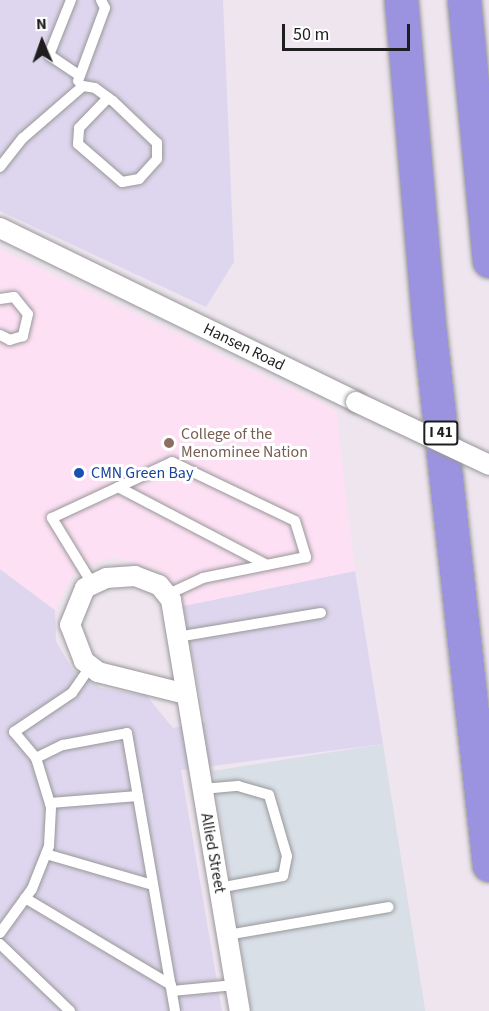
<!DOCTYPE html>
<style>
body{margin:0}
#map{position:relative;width:489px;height:1011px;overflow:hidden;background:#eee5ef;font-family:"Source Sans 3",sans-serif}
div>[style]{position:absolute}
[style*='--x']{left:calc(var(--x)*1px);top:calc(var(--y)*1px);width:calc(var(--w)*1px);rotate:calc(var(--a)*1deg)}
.commercial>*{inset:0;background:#ded6ee}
.industrial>*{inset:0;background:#d8dfe7;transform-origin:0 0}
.education>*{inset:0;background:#fde0f4}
.roads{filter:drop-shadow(0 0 2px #989898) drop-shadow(0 0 2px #989898)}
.service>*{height:10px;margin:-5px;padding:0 5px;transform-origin:5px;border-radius:5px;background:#fff}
.minor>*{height:20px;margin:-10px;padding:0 10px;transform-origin:10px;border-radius:10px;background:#fff}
.motorway>*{height:33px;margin:-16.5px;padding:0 16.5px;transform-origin:16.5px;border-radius:16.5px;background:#9c93e0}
.bridges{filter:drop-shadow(0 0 2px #989898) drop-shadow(0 0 2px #989898)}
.minor-bridge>*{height:20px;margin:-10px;padding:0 10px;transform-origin:10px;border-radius:10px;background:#fff}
.dots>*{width:16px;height:16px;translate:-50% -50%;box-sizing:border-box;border:3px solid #fff;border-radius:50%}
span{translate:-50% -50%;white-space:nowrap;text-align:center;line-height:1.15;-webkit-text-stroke:6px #fff;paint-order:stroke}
.shield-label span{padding:2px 4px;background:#fff;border:2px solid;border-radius:4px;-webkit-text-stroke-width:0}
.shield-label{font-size:15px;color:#1e1e1e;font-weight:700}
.street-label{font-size:16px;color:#1e1e1e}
.education-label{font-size:16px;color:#785e54}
.left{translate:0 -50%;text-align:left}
.transit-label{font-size:16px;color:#164399}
.north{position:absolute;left:12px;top:12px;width:60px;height:60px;-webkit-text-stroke:4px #fff;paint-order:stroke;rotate:358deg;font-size:16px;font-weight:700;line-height:24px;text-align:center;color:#1e1e1e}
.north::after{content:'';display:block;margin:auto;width:21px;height:27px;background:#1e1e1e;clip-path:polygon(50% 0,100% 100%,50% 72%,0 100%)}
.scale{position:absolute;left:282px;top:24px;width:128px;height:27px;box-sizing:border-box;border:3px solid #1e1e1e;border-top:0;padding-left:8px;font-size:18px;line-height:21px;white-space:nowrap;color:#1e1e1e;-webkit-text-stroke:4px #fff;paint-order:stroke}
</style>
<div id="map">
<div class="commercial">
<i style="clip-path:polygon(0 0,223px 0,234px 262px,206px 307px,0 211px)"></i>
<i style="clip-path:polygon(0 569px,55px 610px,56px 641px,72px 669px,101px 688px,146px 695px,173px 728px,205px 722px,183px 606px,355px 571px,383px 744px,181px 770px,222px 1011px,0 1011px)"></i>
</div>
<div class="industrial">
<i style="left:383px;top:744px;width:270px;height:172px;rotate:81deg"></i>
</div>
<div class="education">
<i style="clip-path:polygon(0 249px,336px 410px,355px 571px,183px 606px,160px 571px,114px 557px,85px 566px,72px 576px,55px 610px,0 569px)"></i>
</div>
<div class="roads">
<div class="service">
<i style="--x:71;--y:0;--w:59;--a:111.8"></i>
<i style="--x:49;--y:55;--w:37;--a:34"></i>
<i style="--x:78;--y:81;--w:78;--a:-69.7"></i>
<i style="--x:105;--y:8;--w:9;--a:-117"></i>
<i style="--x:0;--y:167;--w:37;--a:-52"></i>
<i style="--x:23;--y:138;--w:79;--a:-40.9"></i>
<i style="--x:83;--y:86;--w:12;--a:9"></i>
<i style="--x:95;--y:88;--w:22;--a:36"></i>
<i style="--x:113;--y:101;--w:61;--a:43.7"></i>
<i style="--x:157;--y:143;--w:16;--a:90"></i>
<i style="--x:157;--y:159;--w:27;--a:132"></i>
<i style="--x:139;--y:179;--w:17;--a:170"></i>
<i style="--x:122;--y:182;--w:58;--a:-139.2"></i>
<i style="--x:78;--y:144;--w:16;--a:-86"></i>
<i style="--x:79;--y:128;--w:42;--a:-46"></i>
<i style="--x:0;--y:299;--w:14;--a:-8"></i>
<i style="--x:14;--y:297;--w:22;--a:51"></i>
<i style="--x:28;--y:314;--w:23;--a:103"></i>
<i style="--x:23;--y:336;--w:14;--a:163"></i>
<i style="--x:10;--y:340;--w:11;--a:-153"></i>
<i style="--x:118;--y:487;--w:168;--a:27.6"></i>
<i style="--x:93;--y:585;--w:79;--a:-121.5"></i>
<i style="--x:52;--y:518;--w:132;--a:-25"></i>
<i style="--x:172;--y:462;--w:136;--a:25.6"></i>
<i style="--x:295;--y:521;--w:38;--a:73"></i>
<i style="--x:306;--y:557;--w:105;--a:168.5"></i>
<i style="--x:203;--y:578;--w:40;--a:155"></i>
<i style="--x:177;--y:637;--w:146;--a:-9.5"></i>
<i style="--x:36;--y:758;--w:34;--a:-130"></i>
<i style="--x:14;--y:732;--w:70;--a:-33.9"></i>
<i style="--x:72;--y:693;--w:33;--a:-55"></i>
<i style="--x:202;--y:789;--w:36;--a:-5"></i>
<i style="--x:238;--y:786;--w:32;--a:16"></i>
<i style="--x:269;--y:795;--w:64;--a:73.6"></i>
<i style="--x:287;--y:856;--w:20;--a:101"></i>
<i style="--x:283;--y:876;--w:65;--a:169.4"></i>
<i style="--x:50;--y:803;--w:88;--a:-4.5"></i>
<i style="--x:46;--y:854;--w:111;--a:16.2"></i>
<i style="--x:25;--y:898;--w:170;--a:30.8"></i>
<i style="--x:0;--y:933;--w:54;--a:-54"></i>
<i style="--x:32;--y:889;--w:46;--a:-68.4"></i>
<i style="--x:49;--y:846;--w:39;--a:-87"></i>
<i style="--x:51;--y:807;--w:51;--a:-107"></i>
<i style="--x:36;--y:758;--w:30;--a:-26"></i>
<i style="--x:63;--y:745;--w:65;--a:-10.6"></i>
<i style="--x:127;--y:733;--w:282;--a:80.2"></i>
<i style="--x:227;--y:935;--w:164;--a:-9.8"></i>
<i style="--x:0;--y:944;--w:97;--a:43.7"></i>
<i style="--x:172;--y:991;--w:63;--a:-5.4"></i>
</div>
<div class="minor">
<i style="--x:0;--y:228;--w:396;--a:26"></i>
<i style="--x:186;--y:694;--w:91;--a:-166"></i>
<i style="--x:98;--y:672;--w:18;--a:-142"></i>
<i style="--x:84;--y:661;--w:39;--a:-111"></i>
<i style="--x:70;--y:625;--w:40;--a:-68"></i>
<i style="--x:85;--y:588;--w:23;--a:-25"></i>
<i style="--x:106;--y:578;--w:29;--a:-4"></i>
<i style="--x:135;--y:576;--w:26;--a:21"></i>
<i style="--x:159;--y:585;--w:19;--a:51"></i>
<i style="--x:171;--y:600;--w:417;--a:80.5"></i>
</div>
<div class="motorway">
<i style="--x:401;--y:0;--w:336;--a:85.1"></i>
<i style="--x:430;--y:335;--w:533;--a:83.65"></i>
<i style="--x:464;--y:0;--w:262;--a:84.5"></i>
</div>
</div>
<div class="bridges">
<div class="minor-bridge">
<i style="--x:356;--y:402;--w:147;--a:25.3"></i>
</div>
</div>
<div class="dots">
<i style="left:169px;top:443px;background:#8d6e63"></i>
<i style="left:79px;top:473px;background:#1a4fb4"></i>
</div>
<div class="shield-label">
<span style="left:441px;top:433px">I 41</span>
</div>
<div class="street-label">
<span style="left:244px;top:347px;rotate:26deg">Hansen Road</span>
<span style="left:213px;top:853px;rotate:80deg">Allied Street</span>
</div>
<div class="education-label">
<span class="left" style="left:181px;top:443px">College of the<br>Menominee Nation</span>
</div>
<div class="transit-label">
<span class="left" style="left:91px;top:473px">CMN Green Bay</span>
</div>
<div class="north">N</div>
<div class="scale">50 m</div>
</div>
